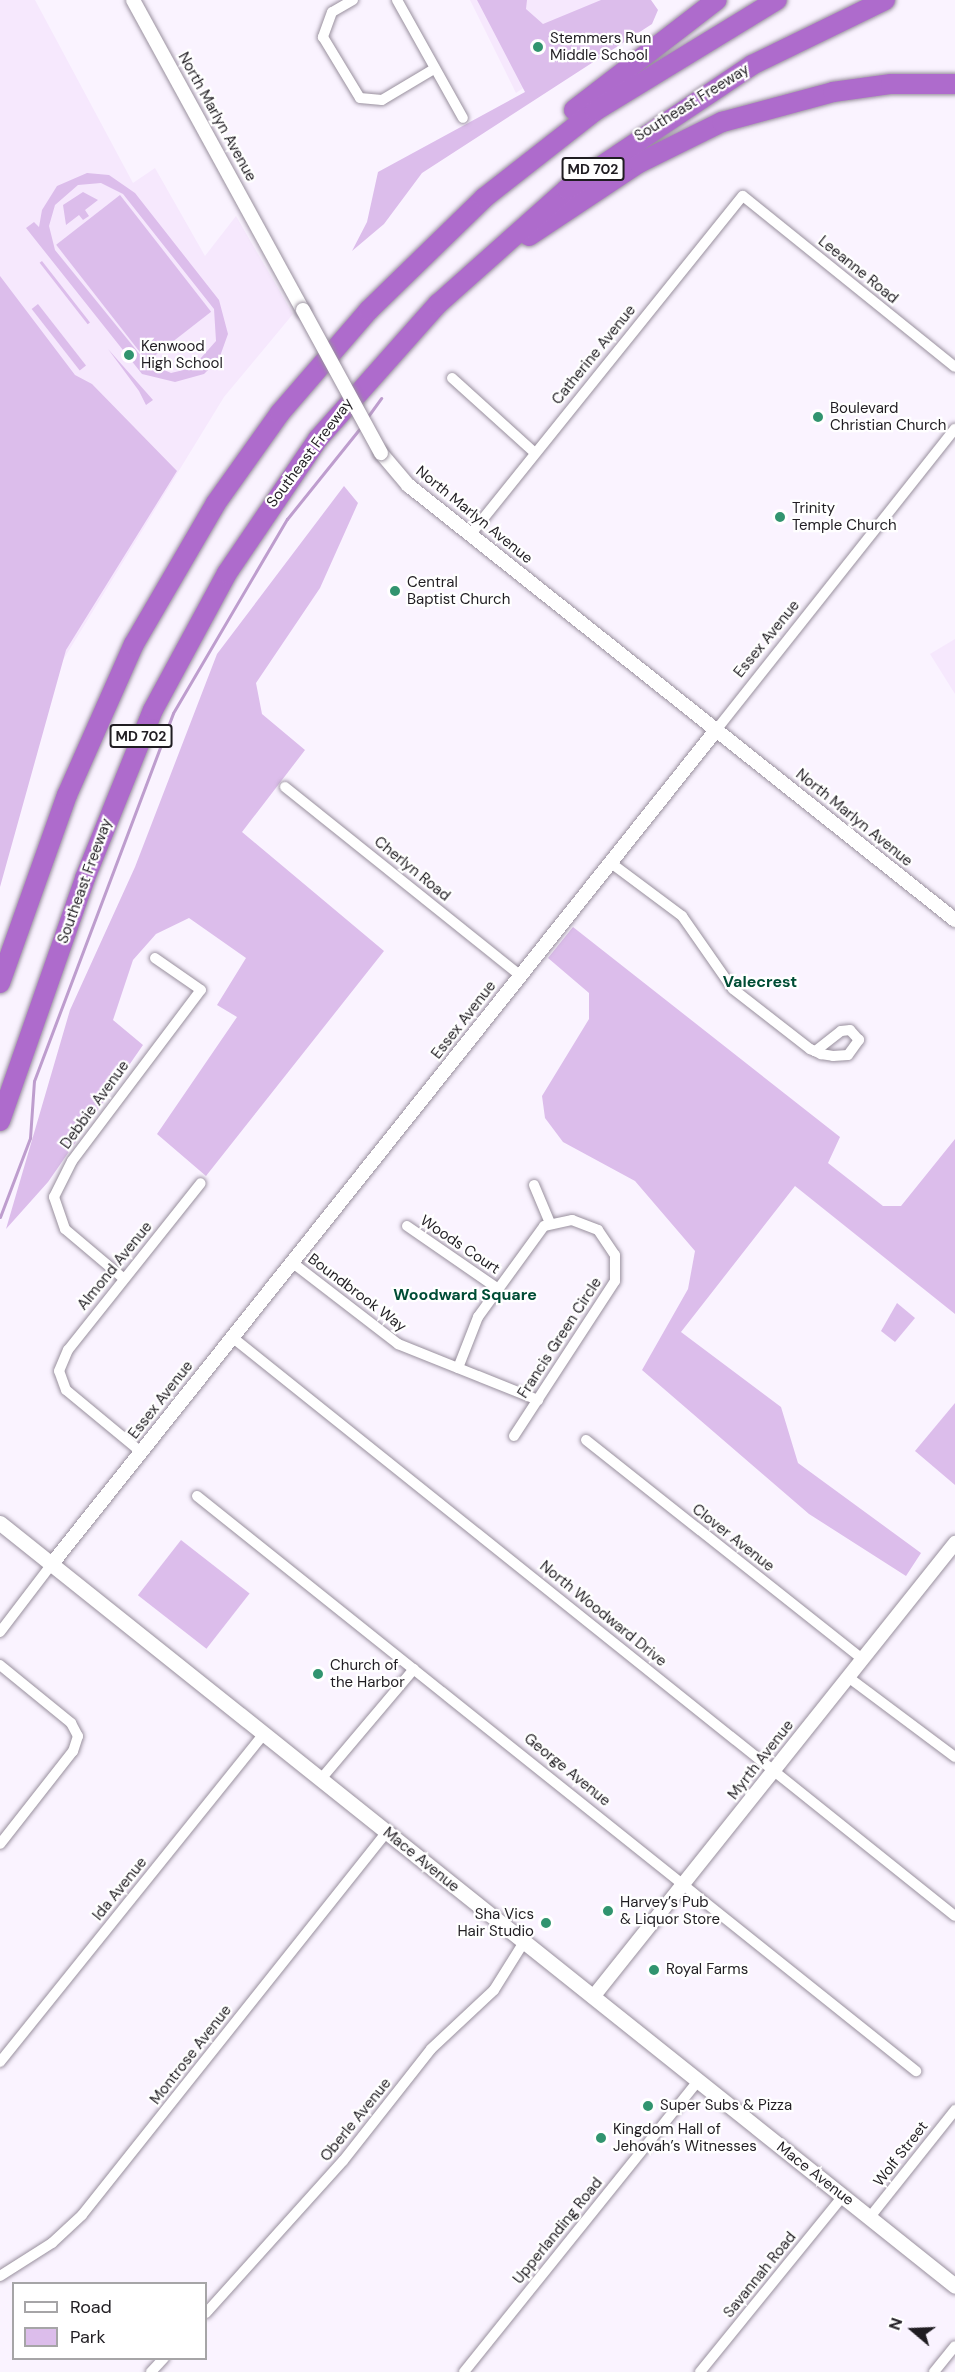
<!DOCTYPE html>
<meta charset="utf-8">
<style>
body{margin:0}
#map{position:relative;width:955px;height:2372px;overflow:hidden;background:#faf3ff;font-family:"DM Sans",sans-serif}
div>[style]{position:absolute}
[style*='--x']{left:calc(var(--x)*1px);top:calc(var(--y)*1px);width:calc(var(--w)*1px);rotate:calc(var(--a)*1deg)}
.built>*{inset:0;background:#f6e8fd}
.green>*{inset:0;background:#dcbdeb;transform-origin:0 0}
.stream>*{height:3px;margin:-1.5px;padding:0 1.5px;transform-origin:1.5px;border-radius:1.5px;background:#be9dce}
.roads{filter:drop-shadow(0 0 2px #99909e) drop-shadow(0 0 2px #99909e)}
.minor>*{height:10px;margin:-5px;padding:0 5px;transform-origin:5px;border-radius:5px;background:#fff}
.tertiary>*{height:14px;margin:-7px;padding:0 7px;transform-origin:7px;border-radius:7px;background:#fff}
.secondary>*{height:15px;margin:-7.5px;padding:0 7.5px;transform-origin:7.5px;border-radius:7.5px;background:#fff}
.motorway>*{height:20px;margin:-10px;padding:0 10px;transform-origin:10px;border-radius:10px;background:#ae6bcc}
.bridges{filter:drop-shadow(0 0 2px #99909e) drop-shadow(0 0 2px #99909e)}
.tertiary-bridge>*{height:14px;margin:-7px;padding:0 7px;transform-origin:7px;border-radius:7px;background:#fff}
.dots>*{width:16px;height:16px;translate:-50% -50%;box-sizing:border-box;border:3px solid #fff;border-radius:50%}
span{translate:-50% -50%;white-space:nowrap;text-align:center;line-height:1.15;-webkit-text-stroke:4.5px #fff;paint-order:stroke}
.shield-label span{padding:2px 4px;background:#fff;border:2px solid;border-radius:4px;-webkit-text-stroke-width:0}
.shield-label{font-size:14px;color:#201d22;font-weight:700}
.poi-label{font-size:15px;color:#201d22}
.left{translate:0 -50%;text-align:left}
.right{translate:-100% -50%;text-align:right}
.street-label{font-size:15px;color:#201d22}
.neighbourhood-label{font-size:16px;color:#004d35;font-weight:700}
.legend{position:absolute;left:12px;top:2282px;width:195px;height:78px;box-sizing:border-box;background:#fff;border:2px solid #a6a5a7;margin:0;padding:8px 10px;list-style:none;font-size:18px;color:#201d22}
.legend li{display:flex;align-items:center;gap:12px;height:30px}
.legend b{width:30px;border:2px solid #a6a5a7}
.north{position:absolute;left:883px;top:2300px;width:60px;height:60px;-webkit-text-stroke:4px #fff;paint-order:stroke;rotate:289deg;font-size:16px;font-weight:700;line-height:24px;text-align:center;color:#201d22}
.north::after{content:'';display:block;margin:auto;width:21px;height:27px;background:#201d22;clip-path:polygon(50% 0,100% 100%,50% 72%,0 100%)}
</style>
<div id="map">
<div class="built">
<i style="clip-path:polygon(0 0,35px 0,133px 183px,155px 168px,205px 256px,236px 216px,293px 314px,224px 397px,0 763px)"></i>
<i style="clip-path:polygon(470px 0,651px 0,516px 93px)"></i>
<i style="clip-path:polygon(955px 639px,955px 694px,930px 654px)"></i>
</div>
<div class="green">
<i style="clip-path:polygon(477px 0,527px 0,526px 9px,543px 24px,601px 0,651px 0,658px 10px,652px 24px,422px 173px,384px 224px,352px 251px,367px 222px,378px 172px,525px 92px)"></i>
<i style="clip-path:polygon(evenodd,87px 173px,109px 175px,135px 193px,219px 300px,228px 334px,219px 359px,204px 374px,175px 382px,142px 374px,26px 228px,34px 222px,39px 227px,42px 210px,57px 186px,87px 173px,101px 183px,123px 194px,214px 309px,216px 341px,192px 368px,171px 373px,146px 362px,55px 250px,49px 226px,55px 205px,78px 185px,101px 183px)"></i>
<i style="clip-path:polygon(83px 192px,98px 200px,85px 210px,89px 216px,83px 220px,79px 215px,66px 225px,63px 205px)"></i>
<i style="left:120px;top:195px;width:148px;height:81px;rotate:52deg"></i>
<i style="left:42px;top:261px;width:78px;height:3px;rotate:52deg"></i>
<i style="clip-path:polygon(0 276px,75px 375px,92px 384px,177px 471px,66px 650px,0 887px)"></i>
<i style="left:38px;top:304px;width:78px;height:8px;rotate:52deg"></i>
<i style="clip-path:polygon(108px 349px,153px 400px,146px 405px,139px 391px)"></i>
<i style="clip-path:polygon(344px 486px,358px 503px,320px 588px,256px 683px,262px 714px,305px 750px,242px 832px,384px 951px,206px 1176px,157px 1134px,237px 1017px,217px 1005px,246px 958px,189px 918px,156px 934px,133px 960px,113px 1020px,143px 1045px,48px 1182px,6px 1229px,70px 1010px,135px 867px,217px 654px)"></i>
<i style="clip-path:polygon(573px 927px,840px 1137px,828px 1163px,883px 1206px,901px 1206px,955px 1139px,955px 1314px,795px 1186px,681px 1332px,781px 1407px,798px 1463px,921px 1553px,906px 1576px,809px 1514px,642px 1370px,688px 1289px,695px 1251px,635px 1181px,563px 1142px,545px 1118px,542px 1096px,589px 1019px,589px 993px,548px 958px)"></i>
<i style="clip-path:polygon(897px 1303px,915px 1318px,895px 1342px,881px 1331px)"></i>
<i style="clip-path:polygon(955px 1403px,955px 1485px,915px 1451px)"></i>
<i style="left:181px;top:1540px;width:87px;height:70px;rotate:38deg"></i>
</div>
<div class="stream">
<i style="--x:366;--y:419;--w:26;--a:-54"></i>
<i style="--x:0;--y:1217;--w:85;--a:-69.2"></i>
<i style="--x:30;--y:1138;--w:57;--a:-86"></i>
<i style="--x:34;--y:1081;--w:393;--a:-69.3"></i>
<i style="--x:173;--y:713;--w:225;--a:-59.6"></i>
<i style="--x:287;--y:519;--w:118;--a:-51.2"></i>
</div>
<div class="roads">
<div class="minor">
<i style="--x:353;--y:0;--w:24;--a:150"></i>
<i style="--x:332;--y:12;--w:27;--a:110"></i>
<i style="--x:323;--y:37;--w:71;--a:58.8"></i>
<i style="--x:360;--y:98;--w:22;--a:5"></i>
<i style="--x:382;--y:100;--w:61;--a:-30.8"></i>
<i style="--x:397;--y:0;--w:135;--a:60.8"></i>
<i style="--x:452;--y:378;--w:112;--a:42.1"></i>
<i style="--x:470;--y:535;--w:435;--a:-51.2"></i>
<i style="--x:743;--y:196;--w:272;--a:38.9"></i>
<i style="--x:717;--y:729;--w:383;--a:-51.6"></i>
<i style="--x:285;--y:787;--w:301;--a:38.7"></i>
<i style="--x:611;--y:863;--w:89;--a:36.7"></i>
<i style="--x:682;--y:916;--w:89;--a:55.1"></i>
<i style="--x:733;--y:989;--w:98;--a:37.9"></i>
<i style="--x:810;--y:1049;--w:5;--a:22"></i>
<i style="--x:815;--y:1051;--w:7;--a:27"></i>
<i style="--x:821;--y:1054;--w:12;--a:9"></i>
<i style="--x:833;--y:1056;--w:15;--a:-4"></i>
<i style="--x:848;--y:1055;--w:19;--a:-54"></i>
<i style="--x:859;--y:1040;--w:13;--a:-132"></i>
<i style="--x:850;--y:1030;--w:9;--a:174"></i>
<i style="--x:841;--y:1031;--w:33;--a:142"></i>
<i style="--x:534;--y:1185;--w:41;--a:67.2"></i>
<i style="--x:407;--y:1226;--w:109;--a:34.6"></i>
<i style="--x:293;--y:1263;--w:133;--a:37.6"></i>
<i style="--x:398;--y:1344;--w:151;--a:21.8"></i>
<i style="--x:123;--y:1278;--w:76;--a:-139.8"></i>
<i style="--x:65;--y:1229;--w:34;--a:-109"></i>
<i style="--x:54;--y:1197;--w:40;--a:-63.4"></i>
<i style="--x:72;--y:1161;--w:214;--a:-53"></i>
<i style="--x:201;--y:990;--w:56;--a:-145.2"></i>
<i style="--x:232;--y:1337;--w:926;--a:38.69"></i>
<i style="--x:458;--y:1368;--w:55;--a:-68.6"></i>
<i style="--x:478;--y:1317;--w:112;--a:-54"></i>
<i style="--x:544;--y:1226;--w:29;--a:-12"></i>
<i style="--x:572;--y:1220;--w:28;--a:21"></i>
<i style="--x:598;--y:1230;--w:30;--a:56"></i>
<i style="--x:615;--y:1255;--w:26;--a:90"></i>
<i style="--x:615;--y:1281;--w:185;--a:123.1"></i>
<i style="--x:586;--y:1440;--w:352;--a:38.4"></i>
<i style="--x:141;--y:1452;--w:97;--a:-140.4"></i>
<i style="--x:66;--y:1390;--w:20;--a:-110"></i>
<i style="--x:59;--y:1371;--w:23;--a:-67"></i>
<i style="--x:68;--y:1350;--w:213;--a:-51.5"></i>
<i style="--x:197;--y:1496;--w:921;--a:38.65"></i>
<i style="--x:0;--y:1632;--w:84;--a:-52.7"></i>
<i style="--x:0;--y:1665;--w:92;--a:39.2"></i>
<i style="--x:71;--y:1723;--w:15;--a:62"></i>
<i style="--x:78;--y:1736;--w:16;--a:108"></i>
<i style="--x:73;--y:1751;--w:118;--a:128.1"></i>
<i style="--x:848;--y:1677;--w:134;--a:36.8"></i>
<i style="--x:321;--y:1779;--w:144;--a:-49.8"></i>
<i style="--x:0;--y:2062;--w:421;--a:-51.2"></i>
<i style="--x:870;--y:2217;--w:137;--a:-51.5"></i>
<i style="--x:0;--y:2276;--w:62;--a:-32.4"></i>
<i style="--x:52;--y:2243;--w:41;--a:-43"></i>
<i style="--x:82;--y:2215;--w:490;--a:-51.5"></i>
<i style="--x:206;--y:2313;--w:205;--a:-48"></i>
<i style="--x:343;--y:2161;--w:142;--a:-51.8"></i>
<i style="--x:431;--y:2049;--w:86;--a:-43.1"></i>
<i style="--x:494;--y:1990;--w:57;--a:-58"></i>
<i style="--x:151;--y:2372;--w:19;--a:-47"></i>
<i style="--x:464;--y:2372;--w:373;--a:-51.2"></i>
<i style="--x:700;--y:2372;--w:227;--a:-50.9"></i>
<i style="--x:934;--y:2372;--w:33;--a:-51"></i>
</div>
<div class="tertiary">
<i style="--x:133;--y:0;--w:354;--a:61.3"></i>
<i style="--x:381;--y:453;--w:42;--a:49.8"></i>
<i style="--x:408;--y:485;--w:699;--a:38.49"></i>
<i style="--x:51;--y:1565;--w:1069;--a:-51.46"></i>
<i style="--x:593;--y:1997;--w:581;--a:-51.43"></i>
</div>
<div class="secondary">
<i style="--x:0;--y:1523;--w:1222;--a:38.62"></i>
</div>
<div class="motorway">
<i style="--x:574;--y:110;--w:180;--a:-37.6"></i>
<i style="--x:529;--y:236;--w:132;--a:-33.6"></i>
<i style="--x:639;--y:163;--w:93;--a:-26.3"></i>
<i style="--x:722;--y:122;--w:115;--a:-15.1"></i>
<i style="--x:833;--y:92;--w:59;--a:-7.9"></i>
<i style="--x:891;--y:84;--w:64;--a:0"></i>
<i style="--x:0;--y:983;--w:200;--a:-70.4"></i>
<i style="--x:67;--y:795;--w:165;--a:-66.1"></i>
<i style="--x:134;--y:644;--w:163;--a:-59.8"></i>
<i style="--x:216;--y:503;--w:110;--a:-54.6"></i>
<i style="--x:280;--y:413;--w:136;--a:-49.2"></i>
<i style="--x:369;--y:310;--w:161;--a:-44.2"></i>
<i style="--x:484;--y:198;--w:141;--a:-38.1"></i>
<i style="--x:595;--y:111;--w:213;--a:-31.4"></i>
<i style="--x:0;--y:1121;--w:257;--a:-70.7"></i>
<i style="--x:85;--y:878;--w:181;--a:-68"></i>
<i style="--x:153;--y:710;--w:156;--a:-61.6"></i>
<i style="--x:227;--y:573;--w:162;--a:-55.8"></i>
<i style="--x:318;--y:439;--w:181;--a:-48.4"></i>
<i style="--x:438;--y:304;--w:173;--a:-41.7"></i>
<i style="--x:567;--y:189;--w:223;--a:-33.8"></i>
<i style="--x:752;--y:65;--w:148;--a:-26"></i>
</div>
</div>
<div class="bridges">
<div class="tertiary-bridge">
<i style="--x:303;--y:310;--w:163;--a:61.4"></i>
</div>
</div>
<div class="dots">
<i style="left:538px;top:47px;background:#31946f"></i>
<i style="left:129px;top:355px;background:#31946f"></i>
<i style="left:818px;top:417px;background:#31946f"></i>
<i style="left:780px;top:517px;background:#31946f"></i>
<i style="left:395px;top:591px;background:#31946f"></i>
<i style="left:318px;top:1674px;background:#31946f"></i>
<i style="left:608px;top:1911px;background:#31946f"></i>
<i style="left:546px;top:1923px;background:#31946f"></i>
<i style="left:654px;top:1970px;background:#31946f"></i>
<i style="left:648px;top:2106px;background:#31946f"></i>
<i style="left:601px;top:2138px;background:#31946f"></i>
</div>
<div class="shield-label">
<span style="left:593px;top:169px">MD 702</span>
<span style="left:141px;top:736px">MD 702</span>
</div>
<div class="poi-label">
<span class="left" style="left:550px;top:47px">Stemmers Run<br>Middle School</span>
<span class="left" style="left:141px;top:355px">Kenwood<br>High School</span>
<span class="left" style="left:830px;top:417px">Boulevard<br>Christian Church</span>
<span class="left" style="left:792px;top:517px">Trinity<br>Temple Church</span>
<span class="left" style="left:407px;top:591px">Central<br>Baptist Church</span>
<span class="left" style="left:330px;top:1674px">Church of<br>the Harbor</span>
<span class="left" style="left:620px;top:1911px">Harvey’s Pub<br>&amp; Liquor Store</span>
<span class="right" style="left:534px;top:1923px">Sha Vics<br>Hair Studio</span>
<span class="left" style="left:666px;top:1970px">Royal Farms</span>
<span class="left" style="left:660px;top:2106px">Super Subs &amp; Pizza</span>
<span class="left" style="left:613px;top:2138px">Kingdom Hall of<br>Jehovah’s Witnesses</span>
</div>
<div class="street-label">
<span style="left:692px;top:103px;rotate:-32deg">Southeast Freeway</span>
<span style="left:217px;top:117px;rotate:61deg">North Marlyn Avenue</span>
<span style="left:858px;top:270px;rotate:39deg">Leeanne Road</span>
<span style="left:594px;top:355px;rotate:-51deg">Catherine Avenue</span>
<span style="left:310px;top:453px;rotate:-53deg">Southeast Freeway</span>
<span style="left:474px;top:515px;rotate:39deg">North Marlyn Avenue</span>
<span style="left:767px;top:639px;rotate:-51deg">Essex Avenue</span>
<span style="left:854px;top:818px;rotate:39deg">North Marlyn Avenue</span>
<span style="left:412px;top:869px;rotate:39deg">Cherlyn Road</span>
<span style="left:85px;top:881px;rotate:-70deg">Southeast Freeway</span>
<span style="left:464px;top:1020px;rotate:-52deg">Essex Avenue</span>
<span style="left:95px;top:1105px;rotate:-54deg">Debbie Avenue</span>
<span style="left:460px;top:1245px;rotate:34deg">Woods Court</span>
<span style="left:115px;top:1266px;rotate:-51deg">Almond Avenue</span>
<span style="left:357px;top:1293px;rotate:37deg">Boundbrook Way</span>
<span style="left:560px;top:1338px;rotate:-57deg">Francis Green Circle</span>
<span style="left:161px;top:1400px;rotate:-52deg">Essex Avenue</span>
<span style="left:733px;top:1538px;rotate:38deg">Clover Avenue</span>
<span style="left:603px;top:1614px;rotate:39deg">North Woodward Drive</span>
<span style="left:761px;top:1760px;rotate:-52deg">Myrth Avenue</span>
<span style="left:567px;top:1770px;rotate:39deg">George Avenue</span>
<span style="left:421px;top:1860px;rotate:39deg">Mace Avenue</span>
<span style="left:120px;top:1889px;rotate:-51deg">Ida Avenue</span>
<span style="left:191px;top:2055px;rotate:-52deg">Montrose Avenue</span>
<span style="left:356px;top:2120px;rotate:-51deg">Oberle Avenue</span>
<span style="left:901px;top:2154px;rotate:-52deg">Wolf Street</span>
<span style="left:815px;top:2174px;rotate:38deg">Mace Avenue</span>
<span style="left:558px;top:2231px;rotate:-51deg">Upperlanding Road</span>
<span style="left:760px;top:2275px;rotate:-51deg">Savannah Road</span>
</div>
<div class="neighbourhood-label">
<span style="left:760px;top:982px">Valecrest</span>
<span style="left:465px;top:1295px">Woodward Square</span>
</div>
<ul class="legend">
<li><b style="height:8px;background:#fff"></b>Road</li>
<li><b style="height:16px;background:#dcbdeb"></b>Park</li>
</ul>
<div class="north">N</div>
</div>
